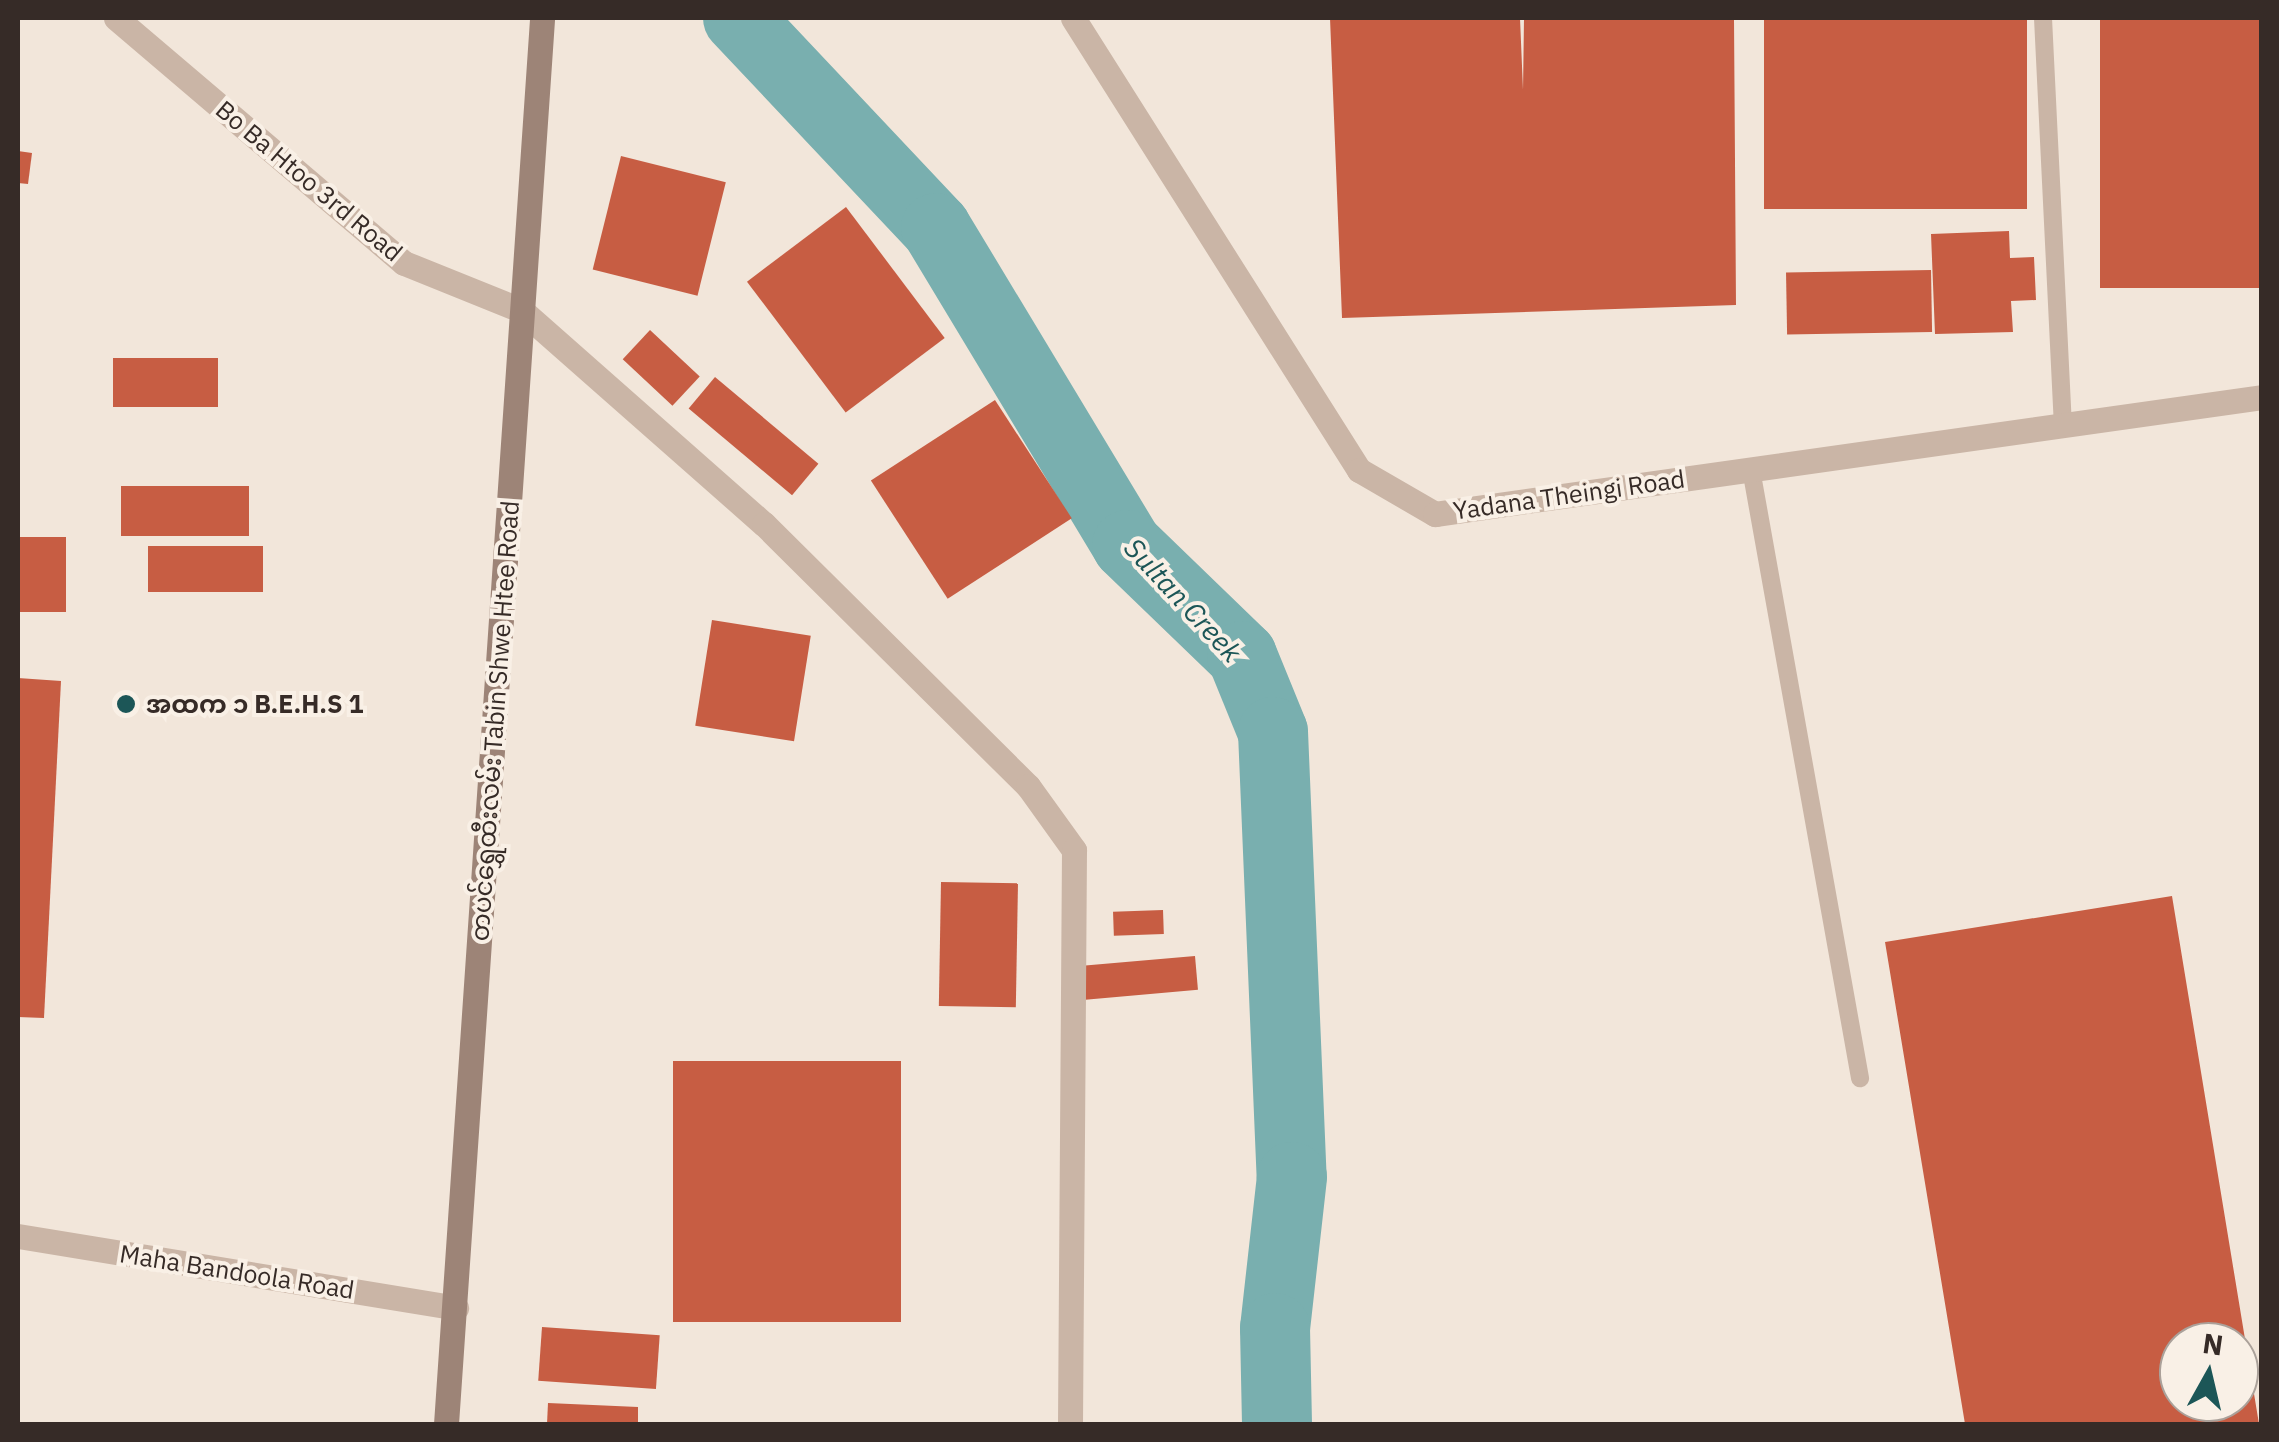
<!DOCTYPE html>
<meta charset="utf-8">
<style>
body{margin:0}
#map{position:relative;width:2279px;height:1442px;overflow:hidden;background:#f2e6da;font-family:"IBM Plex Sans","Noto Sans Myanmar",sans-serif}
div>[style]{position:absolute}
[style*='--x']{left:calc(var(--x)*1px);top:calc(var(--y)*1px);width:calc(var(--w)*1px);rotate:calc(var(--a)*1deg)}
.river>*{height:70px;margin:-35px;padding:0 35px;transform-origin:35px;border-radius:35px;background:#79afaf}
.building>*{inset:0;background:#c75d43;transform-origin:0 0}
.lane>*{height:18px;margin:-9px;padding:0 9px;transform-origin:9px;border-radius:9px;background:#cab5a6}
.street>*{height:25px;margin:-12.5px;padding:0 12.5px;transform-origin:12.5px;border-radius:12.5px;background:#cab5a6}
.secondary>*{height:25px;margin:-12.5px;padding:0 12.5px;transform-origin:12.5px;border-radius:12.5px;background:#9d8477}
.dots>*{width:28px;height:28px;translate:-50% -50%;box-sizing:border-box;border:5px solid #f9f0e6;border-radius:50%}
span{translate:-50% -50%;white-space:nowrap;text-align:center;line-height:1.15;-webkit-text-stroke:8px #f9f0e6;paint-order:stroke}
.street-label{font-size:25px;color:#362b27}
.poi-label{font-size:25px;color:#362b27;font-weight:700}
.left{translate:0 -50%;text-align:left}
.water-label{font-size:28px;color:#1c5657;font-style:italic}
.frame{position:absolute;inset:0;border:20px solid #362b27;pointer-events:none}
.north{position:absolute;left:2159px;top:1322px;width:100px;height:100px;box-sizing:border-box;background:#f9f0e6;border:2px solid #aba19a;border-radius:50%;rotate:8deg;font-size:28px;font-weight:700;line-height:40px;text-align:center;color:#362b27}
.north::after{content:'';display:block;margin:auto;width:35px;height:45px;background:#1c5657;clip-path:polygon(50% 0,100% 100%,50% 72%,0 100%)}
</style>
<div id="map">
<div class="river">
<i style="--x:738;--y:18;--w:289;--a:46.7"></i>
<i style="--x:936;--y:228;--w:370;--a:58.9"></i>
<i style="--x:1127;--y:545;--w:160;--a:44"></i>
<i style="--x:1242;--y:656;--w:82;--a:67.8"></i>
<i style="--x:1273;--y:732;--w:445;--a:87.6"></i>
<i style="--x:1292;--y:1177;--w:152;--a:96.4"></i>
<i style="--x:1275;--y:1328;--w:96;--a:88.8"></i>
</div>
<div class="building">
<i style="clip-path:polygon(1330px 18px,1520px 18px,1523px 90px,1524px 18px,1734px 18px,1736px 305px,1342px 318px)"></i>
<i style="left:1764px;top:18px;width:263px;height:191px"></i>
<i style="left:2100px;top:18px;width:162px;height:270px"></i>
<i style="clip-path:polygon(18px 151px,32px 153px,28px 184px,18px 183px)"></i>
<i style="left:621px;top:156px;width:108px;height:117px;rotate:14deg"></i>
<i style="left:846px;top:207px;width:164px;height:124px;rotate:53deg"></i>
<i style="clip-path:polygon(2009px 231px,2010px 258px,2034px 257px,2036px 300px,2011px 301px,2013px 332px,1935px 334px,1931px 234px)"></i>
<i style="left:1931px;top:270px;width:62px;height:145px;rotate:89deg"></i>
<i style="left:650px;top:330px;width:68px;height:40px;rotate:43deg"></i>
<i style="left:113px;top:358px;width:105px;height:49px"></i>
<i style="left:715px;top:377px;width:135px;height:41px;rotate:40deg"></i>
<i style="left:995px;top:400px;width:141px;height:148px;rotate:57deg"></i>
<i style="left:249px;top:486px;width:50px;height:128px;rotate:90deg"></i>
<i style="left:18px;top:537px;width:48px;height:75px"></i>
<i style="left:263px;top:546px;width:46px;height:115px;rotate:90deg"></i>
<i style="left:712px;top:620px;width:100px;height:107px;rotate:9deg"></i>
<i style="clip-path:polygon(18px 678px,61px 681px,44px 1018px,18px 1017px)"></i>
<i style="left:941px;top:882px;width:77px;height:124px;rotate:1deg"></i>
<i style="clip-path:polygon(evenodd,2172px 896px,2259px 1424px,1965px 1424px,1885px 942px,2172px 896px,2179px 1342px,2239px 1342px,2239px 1402px,2179px 1402px,2179px 1342px)"></i>
<i style="left:1163px;top:910px;width:24px;height:50px;rotate:88deg"></i>
<i style="left:1195px;top:956px;width:34px;height:113px;rotate:85deg"></i>
<i style="left:673px;top:1061px;width:228px;height:261px"></i>
<i style="left:542px;top:1327px;width:118px;height:54px;rotate:4deg"></i>
<i style="clip-path:polygon(548px 1403px,638px 1407px,638px 1424px,547px 1424px)"></i>
</div>
<div class="lane">
<i style="--x:2043;--y:18;--w:408;--a:87.2"></i>
<i style="--x:1751;--y:469;--w:619;--a:79.85"></i>
</div>
<div class="street">
<i style="--x:116;--y:18;--w:378;--a:40.4"></i>
<i style="--x:404;--y:263;--w:126;--a:21.9"></i>
<i style="--x:521;--y:310;--w:324;--a:41.4"></i>
<i style="--x:764;--y:524;--w:372;--a:44.8"></i>
<i style="--x:1028;--y:786;--w:79;--a:54.3"></i>
<i style="--x:1074;--y:850;--w:574;--a:90.4"></i>
<i style="--x:1073;--y:18;--w:535;--a:57.68"></i>
<i style="--x:1359;--y:470;--w:88;--a:30.1"></i>
<i style="--x:1435;--y:514;--w:835;--a:-8.05"></i>
<i style="--x:18;--y:1236;--w:444;--a:9.3"></i>
</div>
<div class="secondary">
<i style="--x:446;--y:1424;--w:1409;--a:-86.09"></i>
</div>
<div class="dots">
<i style="left:126px;top:704px;background:#1c5657"></i>
</div>
<div class="street-label">
<span style="left:309px;top:181px;rotate:40deg">Bo Ba Htoo 3rd Road</span>
<span style="left:1569px;top:495px;rotate:-8deg">Yadana Theingi Road</span>
<span style="left:495px;top:721px;rotate:-86deg">တပင်ရွှေထီးလမ်း Tabin Shwe Htee Road</span>
<span style="left:237px;top:1272px;rotate:9deg">Maha Bandoola Road</span>
</div>
<div class="poi-label">
<span class="left" style="left:146px;top:704px">အထက ၁ B.E.H.S 1</span>
</div>
<div class="water-label">
<span style="left:1183px;top:600px;rotate:47deg">Sultan Creek</span>
</div>
<div class="frame"></div>
<div class="north">N</div>
</div>
